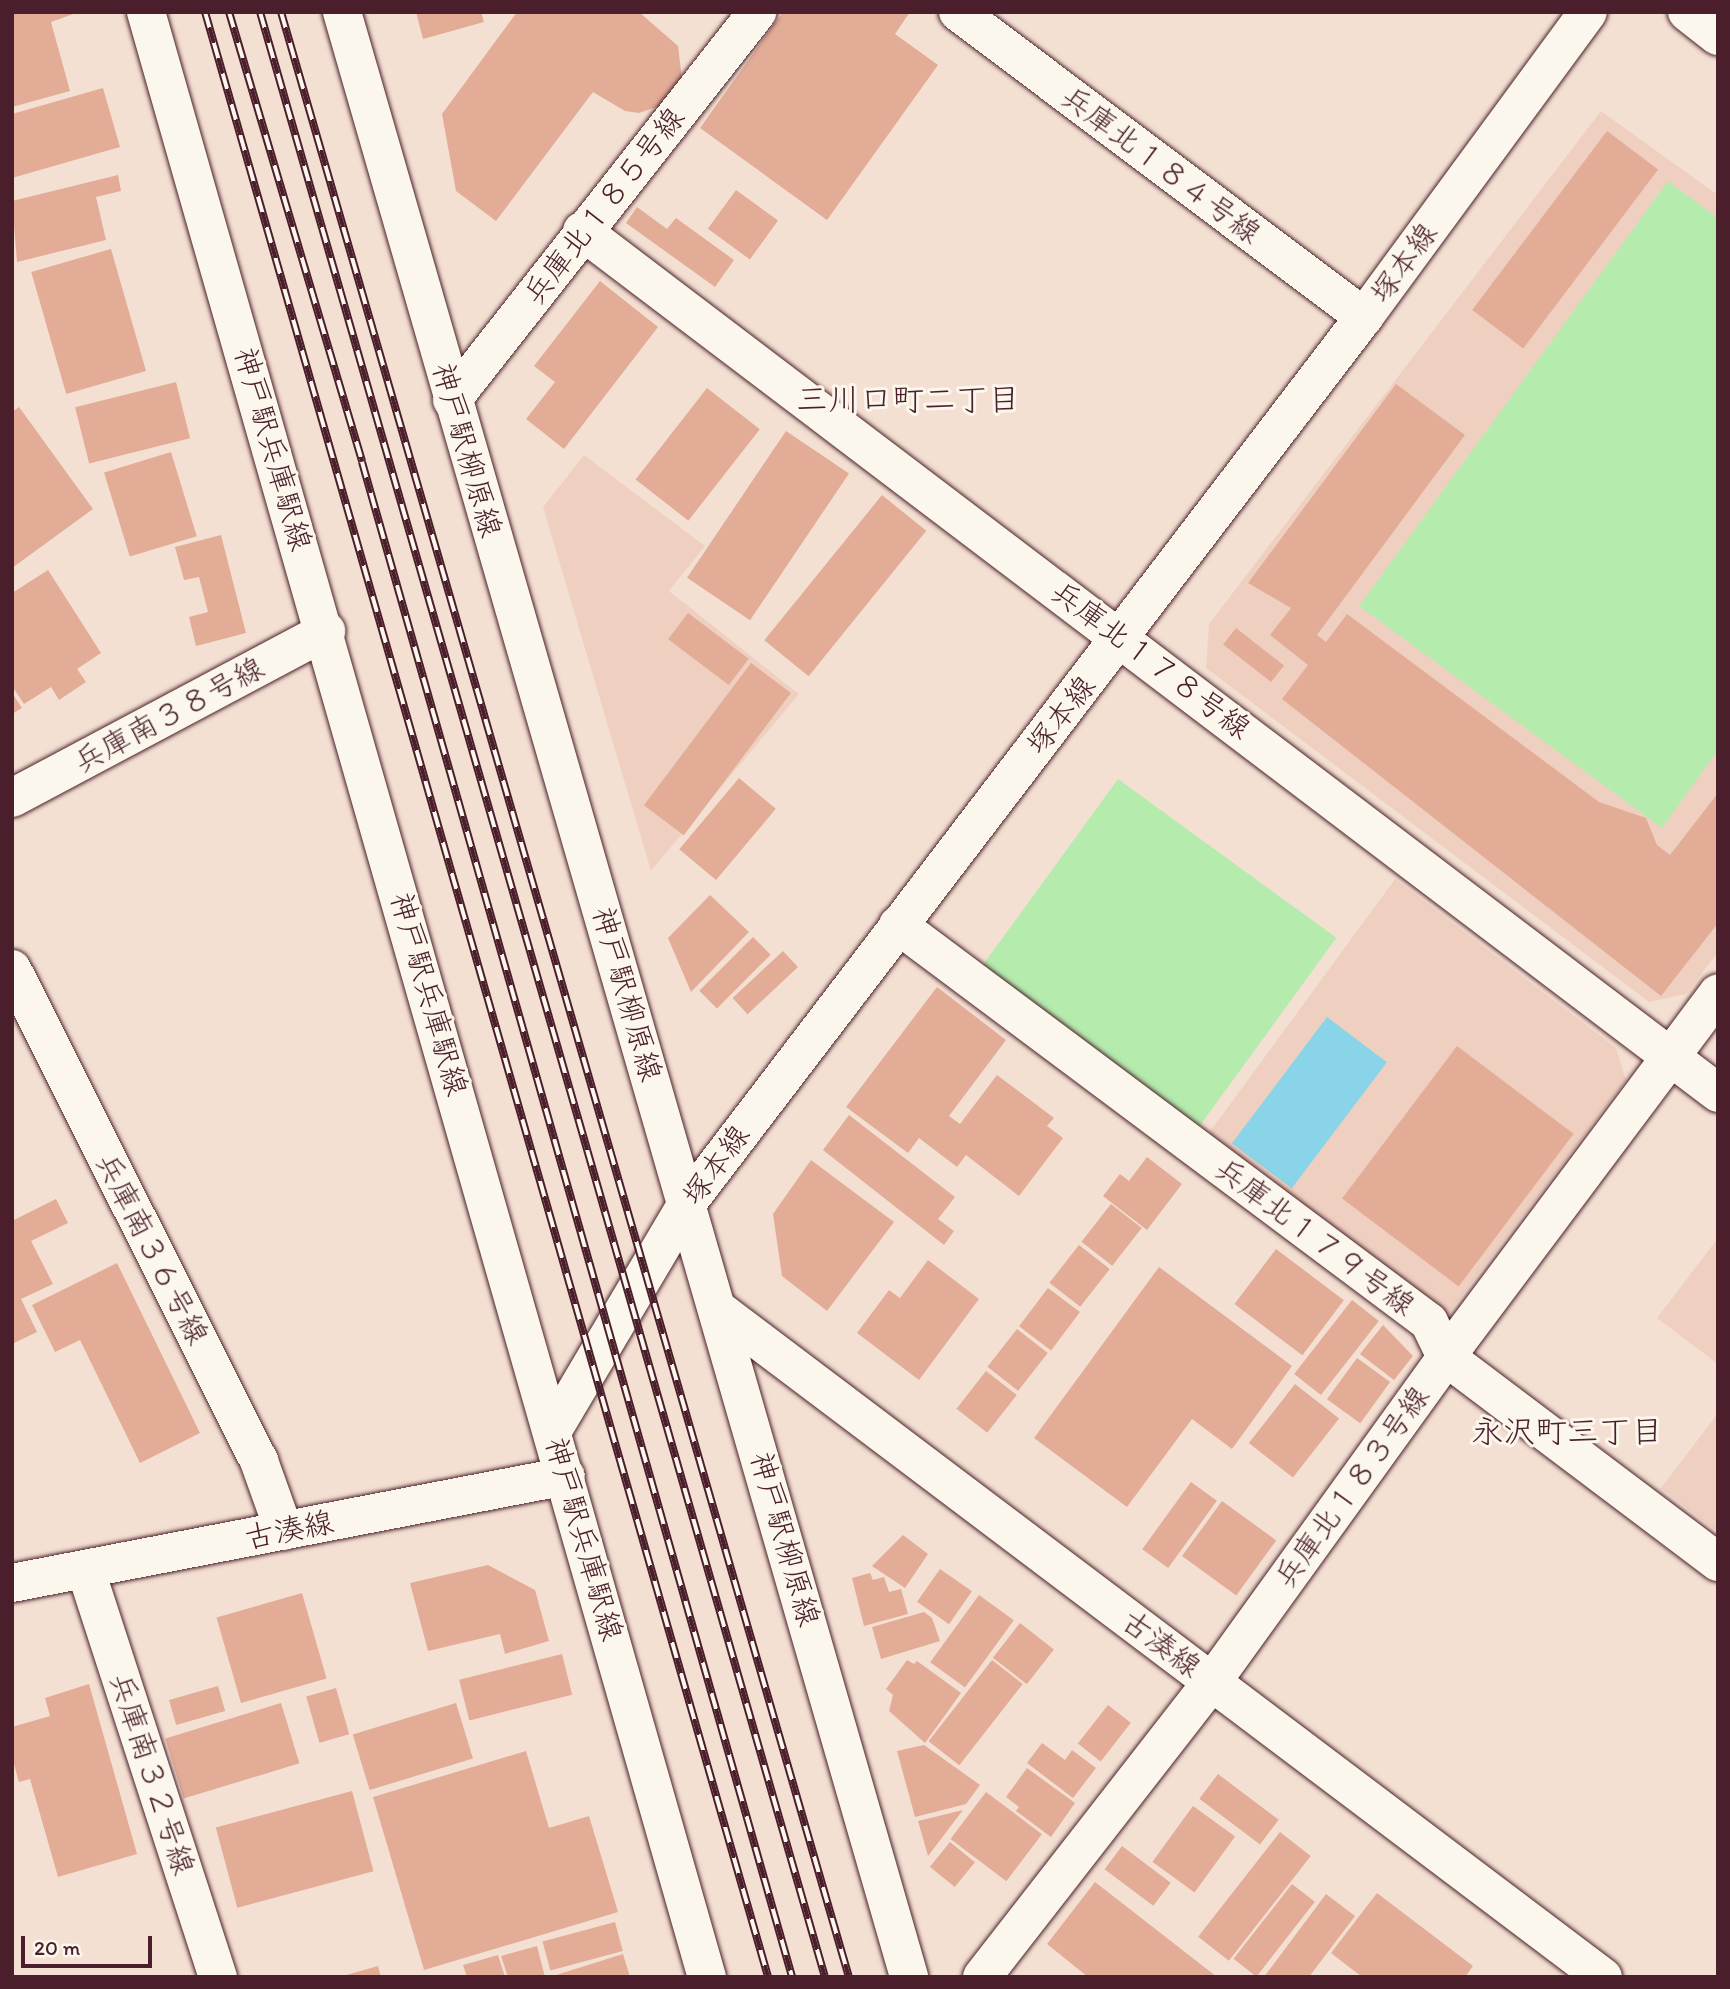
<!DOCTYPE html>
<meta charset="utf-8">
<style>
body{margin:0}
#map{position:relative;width:1730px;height:1989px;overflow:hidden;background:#f4e0d2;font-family:Itim,"Klee One",sans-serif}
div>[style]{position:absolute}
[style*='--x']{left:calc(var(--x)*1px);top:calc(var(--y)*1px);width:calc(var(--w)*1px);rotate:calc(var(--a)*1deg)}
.built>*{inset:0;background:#efd0c0}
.green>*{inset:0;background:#b5ebad;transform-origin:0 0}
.water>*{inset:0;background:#89d4e9;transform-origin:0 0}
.building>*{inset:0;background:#e2ac97;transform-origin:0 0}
.roads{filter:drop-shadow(0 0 2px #4a1f2b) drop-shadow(0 0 2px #4a1f2b)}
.minor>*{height:38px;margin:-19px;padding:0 19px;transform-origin:19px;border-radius:19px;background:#fbf7ec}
.rail>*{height:8px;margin-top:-4px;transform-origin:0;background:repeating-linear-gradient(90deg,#fbf7ec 0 16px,#4a1f2b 0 32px);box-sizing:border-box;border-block:2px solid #4a1f2b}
span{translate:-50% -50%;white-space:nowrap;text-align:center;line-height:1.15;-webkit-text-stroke:6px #fbf7ec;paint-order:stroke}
.street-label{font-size:30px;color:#4a1f2b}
.neighbourhood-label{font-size:32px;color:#4a1f2b}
.frame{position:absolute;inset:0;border:14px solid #4a1f2b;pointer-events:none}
.scale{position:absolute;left:21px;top:1936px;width:131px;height:32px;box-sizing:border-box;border:4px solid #4a1f2b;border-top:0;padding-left:9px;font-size:21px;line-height:24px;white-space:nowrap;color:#4a1f2b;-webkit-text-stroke:5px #fbf7ec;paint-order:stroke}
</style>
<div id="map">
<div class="built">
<i style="clip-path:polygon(1601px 111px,1718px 195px,1718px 952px,1686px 994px,1649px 1002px,1206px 668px,1209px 624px)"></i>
<i style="clip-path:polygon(584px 455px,705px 546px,669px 591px,799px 694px,651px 871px,543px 507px)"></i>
<i style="clip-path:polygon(1395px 879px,1616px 1048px,1626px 1080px,1447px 1315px,1209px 1133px)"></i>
<i style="clip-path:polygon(1718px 1238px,1718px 1364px,1657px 1318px)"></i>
<i style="clip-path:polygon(1718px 1413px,1718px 1532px,1661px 1488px)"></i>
</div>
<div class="green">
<i style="clip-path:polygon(1668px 181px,1718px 218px,1718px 750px,1662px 828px,1359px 606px)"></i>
<i style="left:1118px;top:779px;width:270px;height:235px;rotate:36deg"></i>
</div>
<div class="water">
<i style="left:1327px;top:1017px;width:75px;height:158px;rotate:37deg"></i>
</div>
<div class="building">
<i style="clip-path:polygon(12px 12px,79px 12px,51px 22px,70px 91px,12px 107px)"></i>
<i style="clip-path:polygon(416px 12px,481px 12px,484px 22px,423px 39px)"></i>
<i style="clip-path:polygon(517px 12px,639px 12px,678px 46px,682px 79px,665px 104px,639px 113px,625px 111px,593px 92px,496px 221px,456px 191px,442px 114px)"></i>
<i style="clip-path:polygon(783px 12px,910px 12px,895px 34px,938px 65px,827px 220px,700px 128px)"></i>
<i style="clip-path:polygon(103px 88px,120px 147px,12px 178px,12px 114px)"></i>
<i style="left:1607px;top:131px;width:64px;height:224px;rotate:37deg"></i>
<i style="clip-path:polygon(118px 175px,121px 191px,96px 197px,106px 240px,17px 262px,12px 201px)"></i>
<i style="left:736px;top:190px;width:52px;height:48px;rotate:36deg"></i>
<i style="clip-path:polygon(637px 207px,667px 229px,676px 218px,734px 260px,715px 287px,626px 223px)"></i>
<i style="left:111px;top:249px;width:127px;height:83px;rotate:74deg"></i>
<i style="clip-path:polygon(600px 281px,658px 327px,564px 449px,526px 419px,555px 382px,534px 366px)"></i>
<i style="left:176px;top:382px;width:58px;height:104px;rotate:76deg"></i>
<i style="clip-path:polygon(1396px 384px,1465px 435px,1317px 635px,1326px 642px,1347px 614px,1599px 802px,1646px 818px,1657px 845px,1670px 855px,1718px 793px,1718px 923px,1661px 996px,1282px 699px,1308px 665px,1270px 635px,1291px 608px,1248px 583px)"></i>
<i style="left:707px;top:388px;width:67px;height:116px;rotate:38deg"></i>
<i style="clip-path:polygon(19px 407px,93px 509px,12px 568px,12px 412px)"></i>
<i style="left:786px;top:431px;width:76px;height:177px;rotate:34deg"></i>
<i style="left:171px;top:452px;width:88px;height:70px;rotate:73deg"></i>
<i style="left:882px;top:495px;width:57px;height:187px;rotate:39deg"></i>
<i style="clip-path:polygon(221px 535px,246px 633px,196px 646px,189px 617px,208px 612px,199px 577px,184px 580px,175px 547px)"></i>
<i style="clip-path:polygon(48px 570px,101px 653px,77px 669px,86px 682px,59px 700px,51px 687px,24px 704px,12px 686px,12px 593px)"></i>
<i style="left:688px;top:613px;width:76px;height:33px;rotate:37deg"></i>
<i style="left:1236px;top:628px;width:61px;height:21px;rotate:38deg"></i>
<i style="left:751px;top:663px;width:50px;height:178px;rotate:37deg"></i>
<i style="clip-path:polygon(12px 693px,22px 708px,12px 714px)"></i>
<i style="left:739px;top:778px;width:48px;height:93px;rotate:40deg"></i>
<i style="clip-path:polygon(710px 895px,749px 932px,691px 992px,668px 938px)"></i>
<i style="left:753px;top:937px;width:25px;height:76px;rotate:45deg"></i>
<i style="left:783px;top:951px;width:22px;height:69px;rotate:47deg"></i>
<i style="clip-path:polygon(937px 987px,1006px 1040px,949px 1116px,960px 1124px,997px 1075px,1054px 1118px,1047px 1126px,1063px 1138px,1019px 1196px,966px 1155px,957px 1167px,919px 1138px,908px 1153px,846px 1107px)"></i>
<i style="left:1457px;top:1046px;width:146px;height:191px;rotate:37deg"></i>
<i style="clip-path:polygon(849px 1115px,955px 1197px,938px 1219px,954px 1231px,944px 1245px,823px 1150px)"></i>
<i style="clip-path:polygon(1147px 1157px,1182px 1184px,1147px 1230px,1103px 1196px,1120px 1174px,1129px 1181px)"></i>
<i style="clip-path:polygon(811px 1160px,894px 1222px,827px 1311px,782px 1276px,773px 1214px)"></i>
<i style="clip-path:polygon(56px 1199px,68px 1223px,31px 1241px,53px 1284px,21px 1299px,37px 1332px,12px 1344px,12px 1221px)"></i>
<i style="left:1111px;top:1204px;width:39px;height:48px;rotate:38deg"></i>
<i style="left:1079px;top:1245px;width:39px;height:48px;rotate:38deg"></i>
<i style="left:1276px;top:1249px;width:85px;height:69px;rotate:37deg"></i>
<i style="clip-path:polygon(928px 1260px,979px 1299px,919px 1380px,857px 1333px,889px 1290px,900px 1298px)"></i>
<i style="clip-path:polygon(117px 1263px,200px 1433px,140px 1463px,80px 1340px,55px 1352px,32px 1305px)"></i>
<i style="clip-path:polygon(1159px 1267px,1292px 1366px,1232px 1449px,1192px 1419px,1127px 1507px,1034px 1438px)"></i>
<i style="left:1048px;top:1288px;width:40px;height:48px;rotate:37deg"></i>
<i style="left:1352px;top:1300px;width:34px;height:94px;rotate:38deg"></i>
<i style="clip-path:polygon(1383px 1325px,1413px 1356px,1394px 1380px,1360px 1354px)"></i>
<i style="left:1017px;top:1329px;width:39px;height:48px;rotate:38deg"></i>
<i style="left:1357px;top:1358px;width:41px;height:51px;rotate:36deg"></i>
<i style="left:986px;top:1371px;width:39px;height:48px;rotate:38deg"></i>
<i style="left:1295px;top:1384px;width:56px;height:75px;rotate:38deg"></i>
<i style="left:1191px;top:1482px;width:32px;height:83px;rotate:36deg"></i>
<i style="left:1222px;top:1501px;width:67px;height:68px;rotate:36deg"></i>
<i style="clip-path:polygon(903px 1535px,928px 1554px,905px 1588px,872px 1566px)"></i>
<i style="clip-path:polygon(488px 1565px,535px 1590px,549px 1641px,505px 1654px,500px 1634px,428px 1651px,410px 1583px)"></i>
<i style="left:940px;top:1569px;width:39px;height:40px;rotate:35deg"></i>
<i style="clip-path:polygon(870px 1573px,873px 1580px,884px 1577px,889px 1592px,901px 1589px,908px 1614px,864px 1626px,852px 1578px)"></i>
<i style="left:302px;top:1593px;width:89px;height:89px;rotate:74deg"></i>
<i style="left:979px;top:1595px;width:43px;height:83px;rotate:36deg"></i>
<i style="clip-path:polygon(924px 1612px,932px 1618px,940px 1641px,881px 1659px,872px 1627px)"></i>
<i style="left:1020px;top:1623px;width:43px;height:44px;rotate:38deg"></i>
<i style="left:562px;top:1654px;width:42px;height:106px;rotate:76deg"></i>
<i style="clip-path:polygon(907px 1660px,914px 1664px,917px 1661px,961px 1693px,925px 1743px,889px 1711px,893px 1695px,886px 1689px)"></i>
<i style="left:992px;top:1660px;width:39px;height:103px;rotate:38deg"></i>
<i style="clip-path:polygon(89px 1684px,137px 1854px,58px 1877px,30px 1779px,19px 1782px,12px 1757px,12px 1727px,50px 1716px,45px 1698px)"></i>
<i style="left:218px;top:1686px;width:26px;height:51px;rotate:74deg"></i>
<i style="left:336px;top:1688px;width:48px;height:31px;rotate:74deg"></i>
<i style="left:281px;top:1703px;width:63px;height:121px;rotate:73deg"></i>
<i style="left:456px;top:1703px;width:58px;height:108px;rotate:73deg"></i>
<i style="left:1108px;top:1705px;width:29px;height:49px;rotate:38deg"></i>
<i style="clip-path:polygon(1042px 1743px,1065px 1760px,1072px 1750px,1096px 1768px,1073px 1798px,1027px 1763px)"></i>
<i style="clip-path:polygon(924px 1745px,980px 1785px,966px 1804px,915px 1817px,897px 1751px)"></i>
<i style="clip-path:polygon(526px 1751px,549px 1828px,589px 1816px,618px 1912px,424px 1970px,373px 1797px)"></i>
<i style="clip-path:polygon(1027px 1768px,1075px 1803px,1051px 1837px,1016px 1811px,1019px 1807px,1006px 1797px)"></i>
<i style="left:1218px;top:1774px;width:76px;height:31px;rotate:37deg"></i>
<i style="left:352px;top:1791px;width:83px;height:141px;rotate:75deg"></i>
<i style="left:986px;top:1792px;width:70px;height:59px;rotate:37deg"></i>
<i style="left:1193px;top:1806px;width:52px;height:69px;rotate:36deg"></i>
<i style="clip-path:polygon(963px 1810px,928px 1856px,918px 1821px)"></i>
<i style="left:1280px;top:1832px;width:39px;height:133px;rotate:38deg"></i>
<i style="left:950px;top:1842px;width:32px;height:32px;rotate:39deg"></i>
<i style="left:1122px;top:1846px;width:61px;height:29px;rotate:37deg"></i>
<i style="clip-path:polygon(1095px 1882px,1217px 1977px,1088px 1977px,1047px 1944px)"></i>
<i style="left:1292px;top:1884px;width:29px;height:95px;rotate:38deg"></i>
<i style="clip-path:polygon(1377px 1893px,1473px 1966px,1465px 1977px,1362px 1977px,1331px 1953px)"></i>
<i style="clip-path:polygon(1326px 1894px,1355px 1916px,1309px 1977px,1264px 1977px)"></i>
<i style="left:615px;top:1922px;width:30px;height:75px;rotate:75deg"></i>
<i style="clip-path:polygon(537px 1946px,545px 1977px,508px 1977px,501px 1956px)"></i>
<i style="clip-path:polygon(623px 1954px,630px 1977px,553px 1977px,553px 1976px)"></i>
<i style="clip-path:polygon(498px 1955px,505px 1977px,467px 1977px,463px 1965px)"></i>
<i style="clip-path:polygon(378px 1966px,381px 1977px,343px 1977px,343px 1976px)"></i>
</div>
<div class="roads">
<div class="minor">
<i style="--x:146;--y:12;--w:2044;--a:74.07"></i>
<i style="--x:342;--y:12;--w:2045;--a:73.9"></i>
<i style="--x:958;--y:12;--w:508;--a:36.92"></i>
<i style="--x:1687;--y:12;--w:39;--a:38"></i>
<i style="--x:582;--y:231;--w:1426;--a:37.19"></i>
<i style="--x:452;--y:400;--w:494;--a:-51.8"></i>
<i style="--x:12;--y:798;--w:356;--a:-28"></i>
<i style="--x:898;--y:925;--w:663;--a:36.78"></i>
<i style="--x:1429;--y:1322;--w:39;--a:64"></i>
<i style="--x:1446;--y:1357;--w:341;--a:37"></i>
<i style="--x:12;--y:969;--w:551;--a:63.34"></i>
<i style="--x:259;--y:1461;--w:74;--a:70.3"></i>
<i style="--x:720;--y:1311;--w:1106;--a:37.03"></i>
<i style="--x:553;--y:1430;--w:265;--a:-59.4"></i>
<i style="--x:688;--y:1202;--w:1114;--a:-52.63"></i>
<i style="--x:1364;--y:317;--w:378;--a:-53.7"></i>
<i style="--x:86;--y:1571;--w:427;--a:72"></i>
<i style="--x:12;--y:1583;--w:564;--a:-10.93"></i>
<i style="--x:982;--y:1977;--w:374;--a:-52.1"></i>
<i style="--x:1212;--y:1682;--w:400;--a:-54.2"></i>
<i style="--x:1446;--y:1357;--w:454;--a:-53.2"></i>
</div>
</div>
<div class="rail">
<i style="--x:205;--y:12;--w:2044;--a:74.01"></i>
<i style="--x:229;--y:12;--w:469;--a:73.5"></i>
<i style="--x:362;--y:462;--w:1575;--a:74.15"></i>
<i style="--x:260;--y:12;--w:2045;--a:73.96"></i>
<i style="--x:281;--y:12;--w:2045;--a:73.88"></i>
</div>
<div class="street-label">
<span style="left:1161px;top:165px;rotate:37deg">兵庫北１８４号線</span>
<span style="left:604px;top:206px;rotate:-52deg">兵庫北１８５号線</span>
<span style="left:1404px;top:263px;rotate:-54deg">塚本線</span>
<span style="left:273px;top:449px;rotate:74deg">神戸駅兵庫駅線</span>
<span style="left:467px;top:450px;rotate:74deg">神戸駅柳原線</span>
<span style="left:1151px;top:660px;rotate:37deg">兵庫北１７８号線</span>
<span style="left:169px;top:715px;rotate:-28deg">兵庫南３８号線</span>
<span style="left:1061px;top:715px;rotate:-52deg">塚本線</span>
<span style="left:429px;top:994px;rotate:74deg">神戸駅兵庫駅線</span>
<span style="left:627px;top:994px;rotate:74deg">神戸駅柳原線</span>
<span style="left:716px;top:1165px;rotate:-54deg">塚本線</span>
<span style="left:1315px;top:1237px;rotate:37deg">兵庫北１７９号線</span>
<span style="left:152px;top:1249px;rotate:63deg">兵庫南３６号線</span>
<span style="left:1352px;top:1487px;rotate:-54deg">兵庫北１８３号線</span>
<span style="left:289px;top:1530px;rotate:-11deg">古湊線</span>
<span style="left:584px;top:1539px;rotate:74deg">神戸駅兵庫駅線</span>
<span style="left:785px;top:1539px;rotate:74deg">神戸駅柳原線</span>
<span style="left:1161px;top:1644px;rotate:37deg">古湊線</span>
<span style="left:152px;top:1774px;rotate:72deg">兵庫南３２号線</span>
</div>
<div class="neighbourhood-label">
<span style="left:908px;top:399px">三川口町二丁目</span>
<span style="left:1567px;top:1431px">永沢町三丁目</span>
</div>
<div class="frame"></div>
<div class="scale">20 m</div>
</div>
